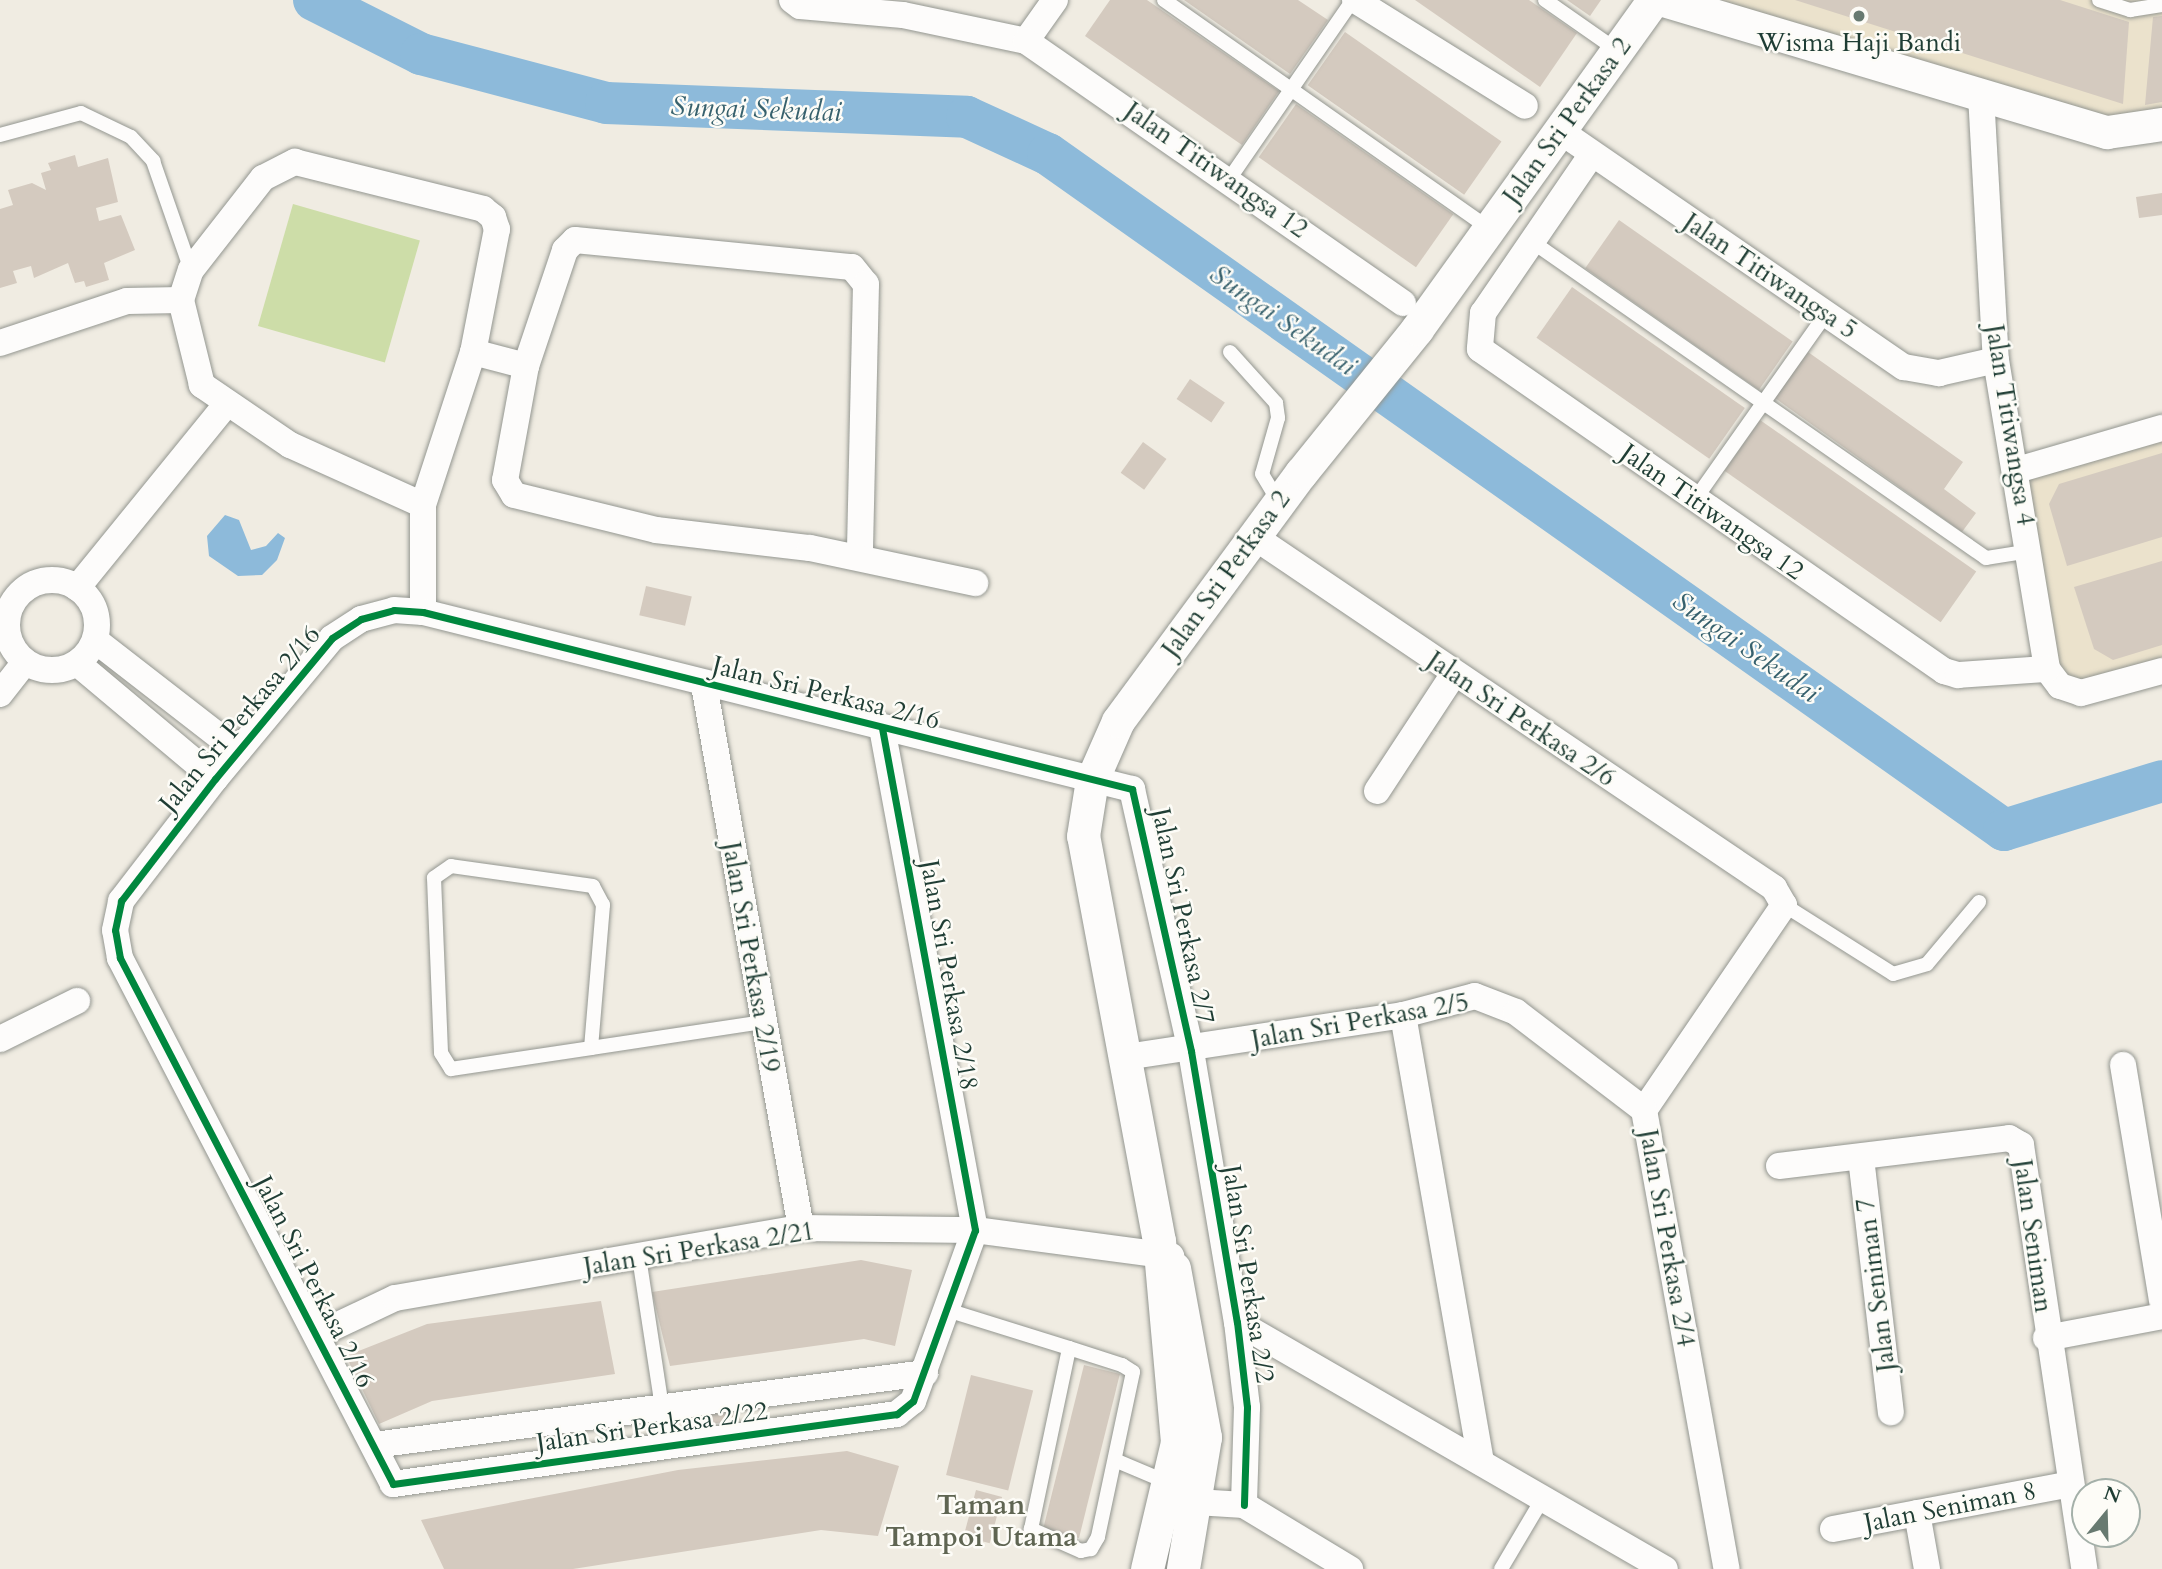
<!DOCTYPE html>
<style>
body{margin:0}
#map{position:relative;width:2162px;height:1569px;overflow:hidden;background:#f0ece2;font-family:Cardo,serif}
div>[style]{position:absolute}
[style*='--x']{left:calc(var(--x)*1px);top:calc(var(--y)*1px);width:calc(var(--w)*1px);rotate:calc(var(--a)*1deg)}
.built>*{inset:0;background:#ebe2cc}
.green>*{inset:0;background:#cddda8;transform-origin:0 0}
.water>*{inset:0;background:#8dbada}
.river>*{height:42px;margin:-21px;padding:0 21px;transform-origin:21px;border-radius:21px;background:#8dbada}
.building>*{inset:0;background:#d4cabf;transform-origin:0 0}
.roads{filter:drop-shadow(0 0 2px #939690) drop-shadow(0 0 2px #939690)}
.service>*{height:14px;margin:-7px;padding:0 7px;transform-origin:7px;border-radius:7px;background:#fdfcfb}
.minor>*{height:26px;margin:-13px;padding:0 13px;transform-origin:13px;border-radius:13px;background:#fdfcfb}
.minor>.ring{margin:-13px;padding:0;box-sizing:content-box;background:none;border:26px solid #fdfcfb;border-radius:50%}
.tertiary>*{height:33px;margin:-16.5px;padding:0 16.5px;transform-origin:16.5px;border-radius:16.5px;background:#fdfcfb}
.cycleway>*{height:7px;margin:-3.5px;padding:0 3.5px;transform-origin:3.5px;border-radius:3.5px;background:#00873e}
.dots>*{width:19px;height:19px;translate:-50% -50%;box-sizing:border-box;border:4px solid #fdfcf7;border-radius:50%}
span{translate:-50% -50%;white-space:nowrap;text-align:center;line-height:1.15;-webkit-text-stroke:5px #fdfcf7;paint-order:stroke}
.poi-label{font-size:26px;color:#1f3d34}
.street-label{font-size:26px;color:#1f3d34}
.water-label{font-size:28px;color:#37616d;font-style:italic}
.neighbourhood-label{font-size:28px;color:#5f6552;font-weight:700}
.north{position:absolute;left:2071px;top:1478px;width:70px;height:70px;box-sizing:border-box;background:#fdfcf7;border:2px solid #a4b0a9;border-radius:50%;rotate:19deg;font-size:19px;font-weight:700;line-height:28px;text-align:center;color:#1f3d34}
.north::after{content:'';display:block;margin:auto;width:24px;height:32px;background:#687a71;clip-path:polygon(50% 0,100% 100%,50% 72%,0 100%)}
</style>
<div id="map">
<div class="built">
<i style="clip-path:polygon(1714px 0,2162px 0,2162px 111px,2106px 117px)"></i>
<i style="clip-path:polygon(2162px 437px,2162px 660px,2083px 685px,2054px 666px,2026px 478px)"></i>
</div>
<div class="green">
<i style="left:293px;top:204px;width:132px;height:127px;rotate:16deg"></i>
</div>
<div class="water">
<i style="clip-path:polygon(225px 515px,239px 520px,251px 550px,266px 546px,278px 533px,285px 538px,277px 560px,262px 575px,238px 576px,209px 556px,207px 536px)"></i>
</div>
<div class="river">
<i style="--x:314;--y:0;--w:120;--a:26.8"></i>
<i style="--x:421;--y:54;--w:191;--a:14.8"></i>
<i style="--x:606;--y:103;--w:361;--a:2.2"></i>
<i style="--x:967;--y:117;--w:89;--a:24.6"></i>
<i style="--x:1048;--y:154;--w:1171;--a:35.26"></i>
<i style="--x:2004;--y:830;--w:165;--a:-17.2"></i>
</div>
<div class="building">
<i style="clip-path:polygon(1110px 0,1147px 0,1279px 91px,1242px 145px,1085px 36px)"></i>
<i style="clip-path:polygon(1184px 0,1298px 0,1328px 20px,1290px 74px)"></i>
<i style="clip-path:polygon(1415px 0,1529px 0,1577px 33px,1540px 87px)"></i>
<i style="clip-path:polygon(1567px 0,1601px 0,1590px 16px)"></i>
<i style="clip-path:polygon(1795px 0,2060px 0,2129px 22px,2123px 104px)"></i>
<i style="clip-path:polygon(2162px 16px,2162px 102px,2145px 105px,2153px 17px)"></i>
<i style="left:1345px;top:32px;width:191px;height:65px;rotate:35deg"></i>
<i style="left:1296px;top:104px;width:192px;height:65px;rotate:35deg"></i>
<i style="clip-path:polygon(75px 155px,78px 167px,108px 158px,118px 202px,96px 208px,99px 221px,121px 215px,135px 250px,104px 263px,109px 280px,86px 287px,84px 281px,75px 283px,68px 263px,34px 278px,31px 266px,13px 271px,17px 283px,0 288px,0 209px,13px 205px,8px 190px,32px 183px,46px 190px,41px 173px,51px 170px,48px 163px)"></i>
<i style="clip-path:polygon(2162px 193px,2162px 215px,2139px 218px,2136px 197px)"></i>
<i style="left:1619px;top:220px;width:212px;height:59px;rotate:35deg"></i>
<i style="left:1572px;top:287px;width:211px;height:62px;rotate:35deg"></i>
<i style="clip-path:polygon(1808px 352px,1963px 462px,1944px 489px,1976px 513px,1962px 532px,1775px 398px)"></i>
<i style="left:1190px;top:379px;width:42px;height:24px;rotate:34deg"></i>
<i style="left:1760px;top:420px;width:264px;height:62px;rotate:35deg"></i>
<i style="left:1143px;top:442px;width:29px;height:38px;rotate:36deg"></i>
<i style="clip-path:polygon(2162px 453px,2162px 537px,2067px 566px,2049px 504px,2059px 484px)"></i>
<i style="clip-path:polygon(2162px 561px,2162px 645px,2113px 660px,2094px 649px,2074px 587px)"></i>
<i style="left:646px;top:586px;width:47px;height:30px;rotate:13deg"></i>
<i style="clip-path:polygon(861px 1260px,912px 1270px,895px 1346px,864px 1339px,670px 1366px,652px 1292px)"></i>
<i style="clip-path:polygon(601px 1301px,615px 1374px,432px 1401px,379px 1424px,346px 1356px,427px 1324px)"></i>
<i style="left:1084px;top:1365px;width:37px;height:169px;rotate:14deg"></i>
<i style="left:971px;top:1375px;width:64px;height:103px;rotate:14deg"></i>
<i style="left:738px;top:1405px;width:15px;height:50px;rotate:82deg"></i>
<i style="clip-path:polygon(847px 1451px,899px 1466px,878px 1536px,821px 1530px,573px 1569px,444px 1569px,421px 1520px,678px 1470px)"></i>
<i style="left:976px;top:1490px;width:27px;height:48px;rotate:15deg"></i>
</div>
<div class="roads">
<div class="service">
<i style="--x:1164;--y:0;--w:397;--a:35.1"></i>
<i style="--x:1545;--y:0;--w:89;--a:34.9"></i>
<i style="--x:2099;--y:0;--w:33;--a:18"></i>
<i style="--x:2130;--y:10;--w:32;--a:-9"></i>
<i style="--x:0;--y:135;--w:84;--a:-15.2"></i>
<i style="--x:81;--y:113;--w:55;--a:25.6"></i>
<i style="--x:131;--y:137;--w:33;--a:47"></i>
<i style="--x:153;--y:161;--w:115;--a:70.8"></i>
<i style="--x:1230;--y:178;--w:216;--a:-55.4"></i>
<i style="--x:1534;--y:243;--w:551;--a:34.87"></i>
<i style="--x:1986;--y:558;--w:45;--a:-9"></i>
<i style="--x:1230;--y:352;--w:69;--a:48"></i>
<i style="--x:1276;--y:403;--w:15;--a:82"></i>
<i style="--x:1278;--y:418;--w:58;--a:105.9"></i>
<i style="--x:1262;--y:474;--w:33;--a:59"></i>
<i style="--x:1694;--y:501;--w:229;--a:-54.8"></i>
<i style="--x:1784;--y:905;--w:129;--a:32.3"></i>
<i style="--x:1893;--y:974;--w:35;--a:-16"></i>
<i style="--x:1927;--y:964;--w:81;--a:-50"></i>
<i style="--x:591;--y:1048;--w:144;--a:-85.2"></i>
<i style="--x:603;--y:905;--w:21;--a:-118"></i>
<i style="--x:593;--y:886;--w:143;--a:-172"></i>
<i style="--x:451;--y:866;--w:21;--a:145"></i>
<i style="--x:434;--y:878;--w:175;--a:87.7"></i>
<i style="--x:441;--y:1053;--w:19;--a:58"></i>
<i style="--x:451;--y:1069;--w:142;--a:-8.5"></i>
<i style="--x:591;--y:1048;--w:173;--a:-8.6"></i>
<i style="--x:639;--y:1257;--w:191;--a:81.3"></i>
<i style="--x:944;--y:1309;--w:131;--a:17.3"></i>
<i style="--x:1069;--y:1348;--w:56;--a:17.8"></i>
<i style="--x:1122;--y:1365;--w:13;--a:32"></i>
<i style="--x:1133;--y:1372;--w:169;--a:102"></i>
<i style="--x:1098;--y:1537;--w:14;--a:120"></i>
<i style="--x:1091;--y:1549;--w:10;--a:169"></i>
<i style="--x:1081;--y:1551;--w:55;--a:-156.3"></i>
<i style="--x:1031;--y:1529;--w:185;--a:-78.1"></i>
<i style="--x:1117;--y:1461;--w:54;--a:22.8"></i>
<i style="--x:1501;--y:1569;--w:82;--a:-59.4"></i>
</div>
<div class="minor">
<i style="--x:792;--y:0;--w:10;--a:37"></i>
<i style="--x:800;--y:6;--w:103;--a:5"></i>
<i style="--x:903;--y:15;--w:126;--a:11.9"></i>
<i style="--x:1026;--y:41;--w:50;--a:-54.7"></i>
<i style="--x:1355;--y:0;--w:200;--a:31.9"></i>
<i style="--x:1026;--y:41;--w:459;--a:34.8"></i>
<i style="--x:1981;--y:95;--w:265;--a:86.8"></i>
<i style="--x:1996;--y:360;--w:313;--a:80.6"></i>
<i style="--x:2047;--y:669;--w:21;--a:53"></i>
<i style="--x:2060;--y:686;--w:22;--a:18"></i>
<i style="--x:2081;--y:693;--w:84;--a:-15.2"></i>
<i style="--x:1560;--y:131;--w:417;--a:34.5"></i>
<i style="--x:1904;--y:367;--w:36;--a:10"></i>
<i style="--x:1939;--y:373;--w:58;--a:-12.8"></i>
<i style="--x:1592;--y:154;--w:193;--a:124.4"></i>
<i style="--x:1483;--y:313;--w:36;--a:95"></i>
<i style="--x:1480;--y:349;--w:565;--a:34.76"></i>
<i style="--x:1944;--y:671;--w:15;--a:16"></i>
<i style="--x:1958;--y:675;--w:89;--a:-3.9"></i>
<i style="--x:295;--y:162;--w:194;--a:14"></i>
<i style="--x:483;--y:209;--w:13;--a:39"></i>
<i style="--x:493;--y:217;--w:13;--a:72"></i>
<i style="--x:497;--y:229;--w:125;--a:101"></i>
<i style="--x:473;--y:352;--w:161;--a:108.1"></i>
<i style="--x:423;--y:505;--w:146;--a:-155.7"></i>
<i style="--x:290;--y:445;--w:107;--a:-145.7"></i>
<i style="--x:202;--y:385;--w:88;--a:-103.9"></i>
<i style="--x:181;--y:300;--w:32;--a:-72"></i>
<i style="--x:191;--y:270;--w:117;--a:-52"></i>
<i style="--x:263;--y:178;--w:36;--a:-27"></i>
<i style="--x:0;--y:343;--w:134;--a:-18.3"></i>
<i style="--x:127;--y:301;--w:54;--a:-1.1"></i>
<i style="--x:473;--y:352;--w:55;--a:14.8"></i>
<i style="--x:526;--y:366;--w:122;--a:-71.4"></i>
<i style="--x:565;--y:250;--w:14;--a:-45"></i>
<i style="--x:575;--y:240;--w:278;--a:5.6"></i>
<i style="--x:852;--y:267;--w:22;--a:51"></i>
<i style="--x:866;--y:284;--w:272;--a:91.3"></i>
<i style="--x:526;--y:366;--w:116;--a:100.4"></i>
<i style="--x:505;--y:480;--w:17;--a:59"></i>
<i style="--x:514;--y:495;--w:146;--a:13.8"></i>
<i style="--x:656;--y:530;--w:155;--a:6.7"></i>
<i style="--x:810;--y:548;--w:169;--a:12"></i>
<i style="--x:2017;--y:470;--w:151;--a:-16.2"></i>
<i style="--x:423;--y:505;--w:107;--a:90"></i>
<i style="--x:1253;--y:536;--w:629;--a:34.04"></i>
<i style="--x:1774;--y:888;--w:20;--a:60"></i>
<i style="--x:1784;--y:905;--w:248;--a:124.3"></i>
<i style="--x:1644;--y:1110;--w:466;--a:79.8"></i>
<i class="ring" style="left:7px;top:580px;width:64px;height:64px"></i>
<i style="--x:77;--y:588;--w:235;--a:-50.9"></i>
<i style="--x:95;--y:640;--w:181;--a:37.8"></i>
<i style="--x:77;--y:663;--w:180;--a:40"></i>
<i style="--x:704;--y:685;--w:552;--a:79.87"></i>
<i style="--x:0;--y:694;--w:41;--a:-52"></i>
<i style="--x:882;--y:728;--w:511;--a:79.5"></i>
<i style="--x:975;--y:1230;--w:182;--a:109.9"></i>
<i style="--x:913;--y:1401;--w:21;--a:141"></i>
<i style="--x:897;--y:1414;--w:509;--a:172.09"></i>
<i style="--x:393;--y:1484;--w:593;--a:-117.43"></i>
<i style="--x:120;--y:958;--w:28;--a:-100"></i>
<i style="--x:115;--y:930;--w:30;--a:-78"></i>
<i style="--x:121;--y:901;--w:154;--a:-52.4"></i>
<i style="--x:215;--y:779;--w:183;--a:-50.3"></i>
<i style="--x:332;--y:638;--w:35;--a:-33"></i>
<i style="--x:361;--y:619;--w:34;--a:-15"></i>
<i style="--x:394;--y:610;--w:29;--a:4"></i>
<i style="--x:423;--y:612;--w:731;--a:14.02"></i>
<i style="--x:1132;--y:789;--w:269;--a:77.3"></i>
<i style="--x:1191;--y:1051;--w:275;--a:80.4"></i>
<i style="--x:1237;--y:1322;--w:86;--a:83.3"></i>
<i style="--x:1247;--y:1407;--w:98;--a:91.8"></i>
<i style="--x:1377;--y:791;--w:140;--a:-56.7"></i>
<i style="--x:1403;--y:1015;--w:454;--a:80.1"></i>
<i style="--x:0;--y:1039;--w:86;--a:-26.3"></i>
<i style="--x:1126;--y:1057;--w:280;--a:-8.6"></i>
<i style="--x:1403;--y:1015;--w:74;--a:-14.8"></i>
<i style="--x:1475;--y:996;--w:44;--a:21.3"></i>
<i style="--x:1516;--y:1012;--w:161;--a:37.4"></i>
<i style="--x:2123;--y:1065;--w:238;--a:80.6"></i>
<i style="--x:1861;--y:1158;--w:256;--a:83.3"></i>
<i style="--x:1779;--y:1166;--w:232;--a:-6.9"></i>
<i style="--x:2009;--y:1138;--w:14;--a:30"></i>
<i style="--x:2021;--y:1145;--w:429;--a:81.5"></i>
<i style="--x:1237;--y:1322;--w:494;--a:30"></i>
<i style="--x:319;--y:1334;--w:84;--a:-25.3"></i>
<i style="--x:395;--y:1298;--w:412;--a:-9.8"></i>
<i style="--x:801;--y:1228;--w:174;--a:0.7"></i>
<i style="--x:975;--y:1230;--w:198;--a:7.6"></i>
<i style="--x:2046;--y:1338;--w:118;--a:-10.7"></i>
<i style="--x:374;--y:1445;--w:556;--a:-7.44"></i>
<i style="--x:1196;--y:1502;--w:48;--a:3.6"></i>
<i style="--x:1244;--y:1505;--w:124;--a:31.1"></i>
<i style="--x:1917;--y:1513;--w:57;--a:79.9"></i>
<i style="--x:1833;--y:1529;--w:237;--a:-10.7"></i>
</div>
<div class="tertiary">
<i style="--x:1663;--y:0;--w:463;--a:16.6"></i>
<i style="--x:2107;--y:132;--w:56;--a:-8.3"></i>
<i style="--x:1174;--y:1268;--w:172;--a:79.6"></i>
<i style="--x:1205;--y:1437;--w:134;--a:99.5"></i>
<i style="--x:1147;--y:1569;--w:130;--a:-76.7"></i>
<i style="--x:1177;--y:1442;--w:202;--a:-95.1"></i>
<i style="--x:1159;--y:1241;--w:412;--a:-100.6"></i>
<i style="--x:1083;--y:836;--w:57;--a:-80.9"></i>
<i style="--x:1092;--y:780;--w:64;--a:-66.2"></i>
<i style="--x:1118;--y:721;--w:308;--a:-53.6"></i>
<i style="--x:1301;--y:473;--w:185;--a:-51.1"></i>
<i style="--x:1417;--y:329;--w:405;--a:-54.3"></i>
</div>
</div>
<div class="cycleway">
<i style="--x:882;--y:728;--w:511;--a:79.5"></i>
<i style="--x:975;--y:1230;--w:182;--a:109.9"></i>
<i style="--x:913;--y:1401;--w:21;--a:141"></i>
<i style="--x:897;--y:1414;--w:509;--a:172.09"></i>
<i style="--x:393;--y:1484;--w:593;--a:-117.43"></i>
<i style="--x:120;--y:958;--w:28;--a:-100"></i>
<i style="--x:115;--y:930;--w:30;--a:-78"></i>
<i style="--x:121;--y:901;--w:154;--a:-52.4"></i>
<i style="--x:215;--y:779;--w:183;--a:-50.3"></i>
<i style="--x:332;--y:638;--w:35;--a:-33"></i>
<i style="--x:361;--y:619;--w:34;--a:-15"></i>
<i style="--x:394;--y:610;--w:29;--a:4"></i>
<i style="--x:423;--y:612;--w:731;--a:14.02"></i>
<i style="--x:1132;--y:789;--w:269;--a:77.3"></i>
<i style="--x:1191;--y:1051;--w:275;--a:80.4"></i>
<i style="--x:1237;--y:1322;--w:86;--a:83.3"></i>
<i style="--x:1247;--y:1407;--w:98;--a:91.8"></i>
</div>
<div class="dots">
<i style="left:1859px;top:16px;background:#687a71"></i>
</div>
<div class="poi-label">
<span style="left:1859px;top:43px">Wisma Haji Bandi</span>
</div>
<div class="street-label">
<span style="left:1567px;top:121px;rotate:-54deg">Jalan Sri Perkasa 2</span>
<span style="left:1216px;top:170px;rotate:35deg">Jalan Titiwangsa 12</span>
<span style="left:1770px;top:276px;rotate:34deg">Jalan Titiwangsa 5</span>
<span style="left:2010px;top:425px;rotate:81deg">Jalan Titiwangsa 4</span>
<span style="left:1712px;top:512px;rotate:35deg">Jalan Titiwangsa 12</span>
<span style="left:1226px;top:574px;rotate:-54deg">Jalan Sri Perkasa 2</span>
<span style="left:826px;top:693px;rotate:14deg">Jalan Sri Perkasa 2/16</span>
<span style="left:240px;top:719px;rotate:-50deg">Jalan Sri Perkasa 2/16</span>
<span style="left:1521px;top:719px;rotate:34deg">Jalan Sri Perkasa 2/6</span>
<span style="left:1183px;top:916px;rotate:78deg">Jalan Sri Perkasa 2/7</span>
<span style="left:751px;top:957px;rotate:80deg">Jalan Sri Perkasa 2/19</span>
<span style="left:949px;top:975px;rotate:80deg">Jalan Sri Perkasa 2/18</span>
<span style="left:1360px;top:1021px;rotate:-10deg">Jalan Sri Perkasa 2/5</span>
<span style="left:2033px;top:1236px;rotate:82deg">Jalan Seniman</span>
<span style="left:1667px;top:1238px;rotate:80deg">Jalan Sri Perkasa 2/4</span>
<span style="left:699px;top:1249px;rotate:-9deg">Jalan Sri Perkasa 2/21</span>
<span style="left:1248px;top:1274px;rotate:81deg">Jalan Sri Perkasa 2/2</span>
<span style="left:314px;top:1282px;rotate:63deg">Jalan Sri Perkasa 2/16</span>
<span style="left:1876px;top:1285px;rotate:-97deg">Jalan Seniman 7</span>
<span style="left:652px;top:1427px;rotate:-8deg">Jalan Sri Perkasa 2/22</span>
<span style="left:1950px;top:1507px;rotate:-11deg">Jalan Seniman 8</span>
</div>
<div class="water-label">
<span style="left:756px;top:109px;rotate:2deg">Sungai Sekudai</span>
<span style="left:1283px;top:320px;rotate:35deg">Sungai Sekudai</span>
<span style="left:1746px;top:647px;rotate:35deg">Sungai Sekudai</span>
</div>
<div class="neighbourhood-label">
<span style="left:981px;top:1521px">Taman<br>Tampoi Utama</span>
</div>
<div class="north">N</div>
</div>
